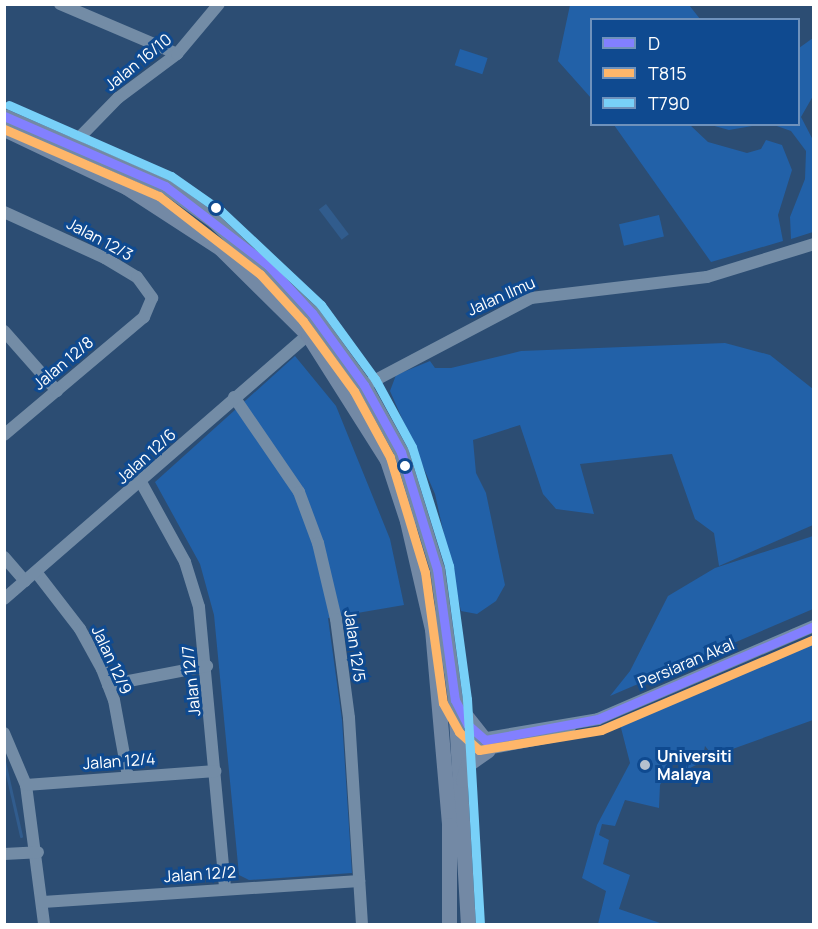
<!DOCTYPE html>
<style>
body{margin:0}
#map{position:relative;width:818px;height:929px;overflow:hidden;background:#2c4d73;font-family:Manrope,sans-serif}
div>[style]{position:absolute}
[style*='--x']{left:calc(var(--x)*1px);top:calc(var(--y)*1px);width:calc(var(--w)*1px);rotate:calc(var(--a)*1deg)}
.green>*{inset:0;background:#2261a8;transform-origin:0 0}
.water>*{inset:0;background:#315c8d;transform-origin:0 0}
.stream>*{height:3px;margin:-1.5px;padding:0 1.5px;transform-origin:1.5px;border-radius:1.5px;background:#315c8d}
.minor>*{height:12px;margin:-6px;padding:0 6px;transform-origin:6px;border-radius:6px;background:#738ca6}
.major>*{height:15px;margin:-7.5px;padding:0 7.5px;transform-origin:7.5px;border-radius:7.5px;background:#7389a5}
.bus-1>*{height:9px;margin:-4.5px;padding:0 4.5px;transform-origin:4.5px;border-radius:4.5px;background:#8280ff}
.bus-2>*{height:9px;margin:-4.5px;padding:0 4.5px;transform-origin:4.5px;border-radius:4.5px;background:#feb66a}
.bus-3>*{height:9px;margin:-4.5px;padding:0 4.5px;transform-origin:4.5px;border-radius:4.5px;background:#78d0f8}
.dots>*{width:16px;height:16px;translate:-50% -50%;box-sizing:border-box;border:3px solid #0f4a90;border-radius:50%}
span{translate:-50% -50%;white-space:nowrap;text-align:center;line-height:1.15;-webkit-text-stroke:6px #0f4a90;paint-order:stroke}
.street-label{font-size:16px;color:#fff}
.poi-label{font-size:16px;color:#fff;font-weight:700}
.left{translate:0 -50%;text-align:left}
.frame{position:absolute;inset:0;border:6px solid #fff;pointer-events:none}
.legend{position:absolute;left:590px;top:18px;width:210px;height:108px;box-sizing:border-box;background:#0f4a90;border:2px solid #6f92bc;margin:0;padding:8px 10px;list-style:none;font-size:18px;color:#fff}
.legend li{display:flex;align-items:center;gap:12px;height:30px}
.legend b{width:30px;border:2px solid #6f92bc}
</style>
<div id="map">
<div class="green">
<i style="clip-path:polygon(570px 5px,689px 5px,700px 19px,592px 20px,591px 98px,558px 61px)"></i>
<i style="clip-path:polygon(813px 38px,813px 96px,801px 117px,813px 140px,813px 232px,791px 239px,790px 217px,805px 179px,806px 151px,791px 131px,774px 125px,798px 124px,799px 48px)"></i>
<i style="left:460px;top:49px;width:29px;height:17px;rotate:18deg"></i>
<i style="clip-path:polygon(614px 125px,690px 125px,708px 142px,747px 153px,761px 149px,766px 140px,782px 145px,792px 170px,778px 215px,783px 241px,711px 262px)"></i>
<i style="clip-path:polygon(711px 125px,758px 125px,729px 130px)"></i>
<i style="left:659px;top:215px;width:22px;height:41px;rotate:77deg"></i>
<i style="clip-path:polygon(725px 343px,770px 355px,813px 389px,813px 525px,719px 566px,714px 533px,695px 519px,672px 454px,580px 464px,594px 514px,556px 509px,543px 494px,520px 425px,473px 440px,476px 473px,486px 493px,505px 585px,496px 601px,477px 614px,461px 611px,435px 494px,390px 391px,396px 375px,430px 361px,435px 368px,451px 368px,521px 351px)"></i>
<i style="clip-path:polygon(295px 356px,336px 406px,390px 539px,404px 605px,328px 618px,342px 720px,352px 873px,249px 880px,239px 875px,214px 615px,200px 564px,155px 482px)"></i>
<i style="clip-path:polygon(813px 536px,813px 609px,610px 696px,630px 671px,668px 596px,715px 568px)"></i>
<i style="clip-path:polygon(813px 636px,813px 720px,713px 756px,705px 746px,702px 762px,688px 769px,672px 760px,660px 785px,659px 808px,625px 800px,615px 826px,602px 824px,599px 835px,609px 840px,603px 864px,630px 875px,619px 909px,663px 924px,598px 924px,606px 891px,582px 878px,597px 825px,630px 763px,620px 724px)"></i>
</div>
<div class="water">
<i style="left:326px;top:204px;width:38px;height:9px;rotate:53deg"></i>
</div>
<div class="stream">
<i style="--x:4;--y:761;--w:77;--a:77.2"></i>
</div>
<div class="minor">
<i style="--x:60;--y:4;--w:127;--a:23.1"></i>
<i style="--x:75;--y:142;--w:62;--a:-45.7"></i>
<i style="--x:118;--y:98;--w:74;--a:-36.7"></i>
<i style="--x:177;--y:54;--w:65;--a:-50"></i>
<i style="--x:4;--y:212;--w:111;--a:24.5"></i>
<i style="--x:105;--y:258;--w:37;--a:31"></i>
<i style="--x:137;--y:277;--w:26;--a:54"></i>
<i style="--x:152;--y:298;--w:21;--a:113"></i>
<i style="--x:144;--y:317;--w:183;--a:139.9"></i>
<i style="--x:4;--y:331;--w:80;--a:48.5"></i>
<i style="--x:349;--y:394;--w:206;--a:-27.8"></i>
<i style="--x:531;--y:298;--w:177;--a:-6.8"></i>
<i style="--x:707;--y:277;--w:112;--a:-17.1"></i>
<i style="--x:234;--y:397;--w:115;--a:55.6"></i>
<i style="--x:299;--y:492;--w:54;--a:69.6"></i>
<i style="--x:318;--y:543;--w:78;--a:76.7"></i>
<i style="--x:336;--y:619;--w:100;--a:82.5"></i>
<i style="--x:349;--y:718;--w:206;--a:86.4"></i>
<i style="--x:142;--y:484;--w:89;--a:61.1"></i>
<i style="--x:185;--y:562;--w:47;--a:72.7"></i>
<i style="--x:199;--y:607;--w:282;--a:84.7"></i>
<i style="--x:4;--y:557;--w:32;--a:49"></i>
<i style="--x:36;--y:572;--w:72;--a:52.3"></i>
<i style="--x:80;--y:629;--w:46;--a:61.2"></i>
<i style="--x:102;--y:669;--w:33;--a:69"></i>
<i style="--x:114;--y:700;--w:77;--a:79.6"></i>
<i style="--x:4;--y:599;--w:403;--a:-41"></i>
<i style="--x:108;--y:685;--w:101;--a:-10.9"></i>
<i style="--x:4;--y:733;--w:56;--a:67.1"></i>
<i style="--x:26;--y:785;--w:140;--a:82.6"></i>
<i style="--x:458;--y:743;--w:142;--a:-9.7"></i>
<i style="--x:598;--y:719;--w:235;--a:-23.3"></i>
<i style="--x:459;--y:754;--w:99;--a:-10.5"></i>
<i style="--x:556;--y:736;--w:17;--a:-33"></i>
<i style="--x:26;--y:785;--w:190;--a:-4.2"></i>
<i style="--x:4;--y:854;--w:34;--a:-3"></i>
<i style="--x:43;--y:902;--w:317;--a:-3.8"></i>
</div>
<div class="major">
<i style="--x:4;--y:116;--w:176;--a:23.5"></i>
<i style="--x:165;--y:186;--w:60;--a:35.5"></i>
<i style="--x:214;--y:221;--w:134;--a:43.2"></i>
<i style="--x:312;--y:313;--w:89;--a:54.2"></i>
<i style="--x:364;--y:385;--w:77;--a:61.1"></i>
<i style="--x:401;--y:452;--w:122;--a:72.9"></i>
<i style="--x:437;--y:569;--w:132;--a:82.2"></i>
<i style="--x:455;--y:700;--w:224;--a:86.7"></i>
<i style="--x:4;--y:129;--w:135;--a:25.4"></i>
<i style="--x:126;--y:187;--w:112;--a:33"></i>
<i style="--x:220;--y:248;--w:124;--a:44.7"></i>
<i style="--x:308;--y:335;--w:148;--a:57.7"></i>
<i style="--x:387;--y:460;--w:64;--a:71.8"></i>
<i style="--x:407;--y:521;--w:111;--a:77"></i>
<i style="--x:432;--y:629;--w:197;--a:85"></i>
<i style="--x:449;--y:825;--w:99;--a:90"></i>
<i style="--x:458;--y:706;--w:43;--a:51.5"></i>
<i style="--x:463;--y:780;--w:17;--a:-73"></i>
<i style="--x:468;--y:764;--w:24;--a:-35"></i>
</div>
<div class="bus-1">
<i style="--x:4;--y:116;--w:176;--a:23.5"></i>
<i style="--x:165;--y:186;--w:130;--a:37.5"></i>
<i style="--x:268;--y:265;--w:65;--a:47.5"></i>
<i style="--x:312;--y:313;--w:89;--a:54.2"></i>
<i style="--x:364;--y:385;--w:77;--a:61.1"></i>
<i style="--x:401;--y:452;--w:122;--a:72.9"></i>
<i style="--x:437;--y:569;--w:132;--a:82.2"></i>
<i style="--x:455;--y:700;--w:28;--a:63"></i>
<i style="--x:468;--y:725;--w:23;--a:41"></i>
<i style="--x:485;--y:740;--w:115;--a:-10.5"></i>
<i style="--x:598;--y:719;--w:235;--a:-23.3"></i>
</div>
<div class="bus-2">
<i style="--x:4;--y:129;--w:169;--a:23.4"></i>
<i style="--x:159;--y:196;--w:128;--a:37.7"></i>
<i style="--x:260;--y:274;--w:64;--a:47.5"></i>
<i style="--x:303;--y:321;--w:87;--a:53.9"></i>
<i style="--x:354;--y:391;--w:75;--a:61.4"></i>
<i style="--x:390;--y:457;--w:120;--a:73.1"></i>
<i style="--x:425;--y:572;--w:132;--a:82.2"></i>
<i style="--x:443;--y:703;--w:33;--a:61"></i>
<i style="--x:459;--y:732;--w:27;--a:42"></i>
<i style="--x:479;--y:750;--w:124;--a:-9.3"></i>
<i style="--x:601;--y:730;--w:232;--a:-23.1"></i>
</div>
<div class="bus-3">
<i style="--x:9;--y:105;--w:177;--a:23.7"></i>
<i style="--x:171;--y:176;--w:61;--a:35"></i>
<i style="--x:221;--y:211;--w:137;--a:43.2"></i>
<i style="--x:321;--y:305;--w:92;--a:53.9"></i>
<i style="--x:375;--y:379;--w:77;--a:61.4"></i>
<i style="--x:412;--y:447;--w:125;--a:72.7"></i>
<i style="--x:449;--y:566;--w:134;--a:82.3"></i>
<i style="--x:467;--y:699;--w:224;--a:86.7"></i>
</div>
<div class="dots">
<i style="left:216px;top:208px;background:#fff"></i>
<i style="left:405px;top:466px;background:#fff"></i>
<i style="left:645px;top:765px;background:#b5c1ce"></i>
</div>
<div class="street-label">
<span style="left:138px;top:62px;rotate:-39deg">Jalan 16/10</span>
<span style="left:100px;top:239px;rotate:28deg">Jalan 12/3</span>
<span style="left:501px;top:296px;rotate:-24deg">Jalan Ilmu</span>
<span style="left:63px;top:363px;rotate:-40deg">Jalan 12/8</span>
<span style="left:146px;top:456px;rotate:-42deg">Jalan 12/6</span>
<span style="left:355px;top:646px;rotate:82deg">Jalan 12/5</span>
<span style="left:112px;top:660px;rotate:65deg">Jalan 12/9</span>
<span style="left:686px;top:663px;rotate:-23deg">Persiaran Akal</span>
<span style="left:191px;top:681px;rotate:-96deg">Jalan 12/7</span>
<span style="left:119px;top:761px;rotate:-4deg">Jalan 12/4</span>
<span style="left:200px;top:874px;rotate:-4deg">Jalan 12/2</span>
</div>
<div class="poi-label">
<span class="left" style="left:657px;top:765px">Universiti<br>Malaya</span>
</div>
<div class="frame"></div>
<ul class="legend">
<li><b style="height:8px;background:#8280ff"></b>D</li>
<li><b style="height:8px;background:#feb66a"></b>T815</li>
<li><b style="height:8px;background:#78d0f8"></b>T790</li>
</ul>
</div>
